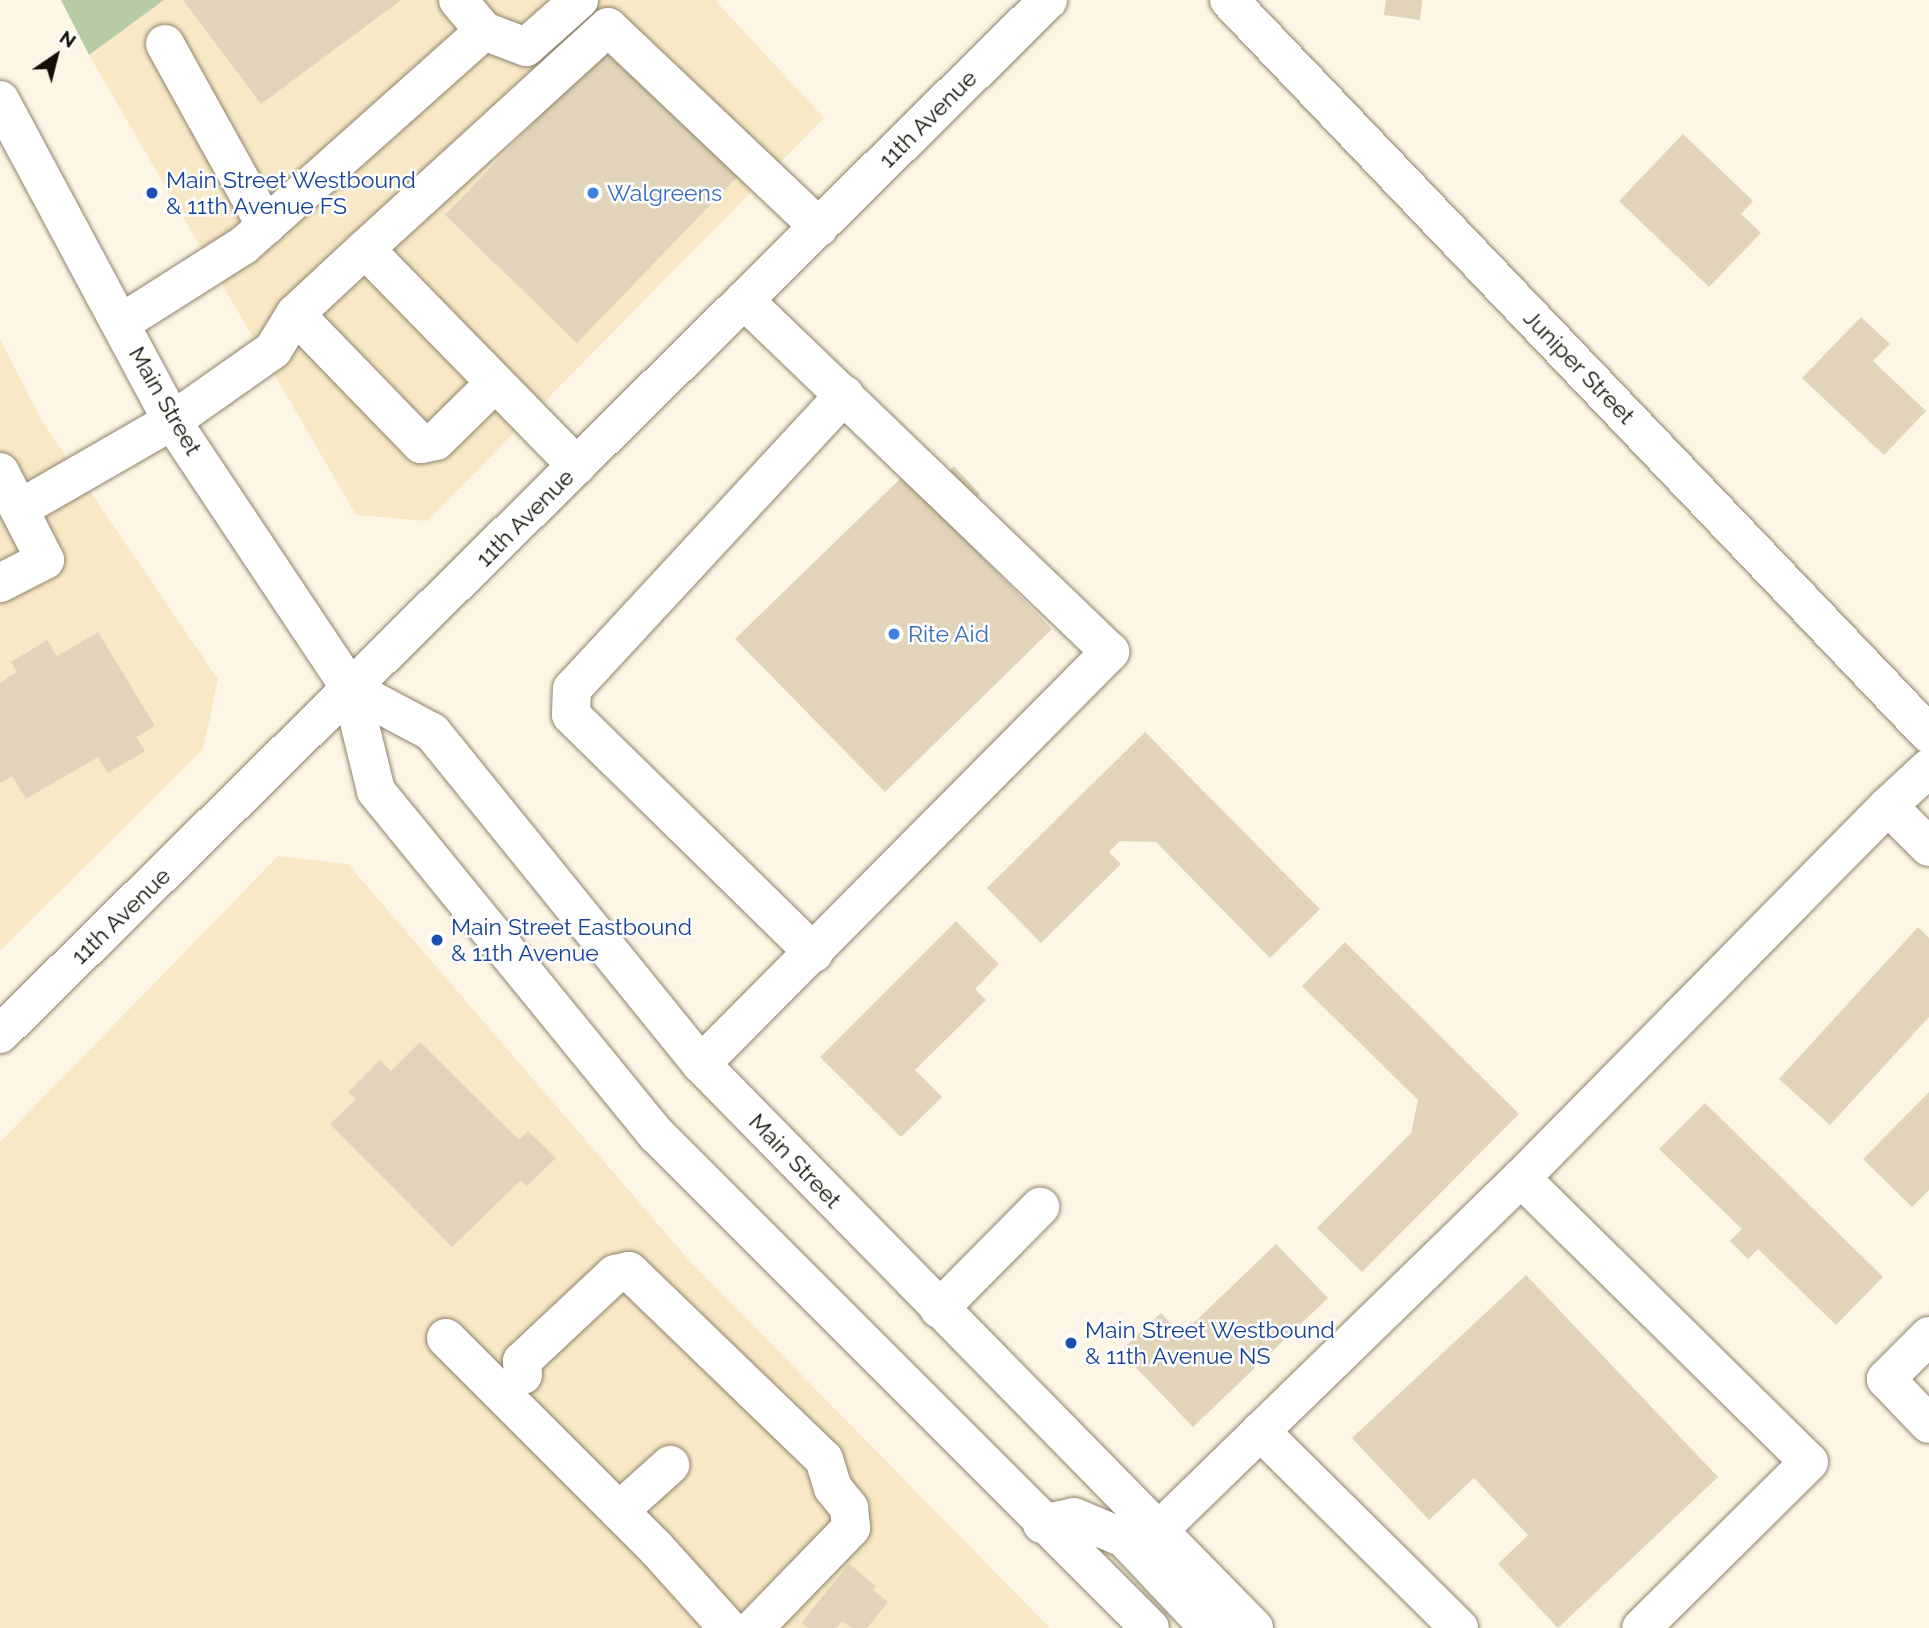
<!DOCTYPE html>
<style>
body{margin:0}
#map{position:relative;width:1929px;height:1628px;overflow:hidden;background:#fdf5e5;font-family:Raleway,sans-serif}
div>[style]{position:absolute}
[style*='--x']{left:calc(var(--x)*1px);top:calc(var(--y)*1px);width:calc(var(--w)*1px);rotate:calc(var(--a)*1deg)}
.built>*{inset:0;background:#f8e8c6}
.green>*{inset:0;background:#b6cca7}
.building>*{inset:0;background:#e1d4ba}
.roads{filter:drop-shadow(0 0 2px #8f836b) drop-shadow(0 0 2px #8f836b)}
.minor>*{height:38px;margin:-19px;padding:0 19px;transform-origin:19px;border-radius:19px;background:#fff}
.major>*{height:38px;margin:-19px;padding:0 19px;transform-origin:19px;border-radius:19px;background:#fff}
.dots>*{width:19px;height:19px;translate:-50% -50%;box-sizing:border-box;border:4px solid #fff;border-radius:50%}
span{translate:-50% -50%;white-space:nowrap;text-align:center;line-height:1.15;-webkit-text-stroke:5px #fff;paint-order:stroke}
.street-label{font-size:23px;color:#130f06}
.transit-label{font-size:23px;color:#164399}
.left{translate:0 -50%;text-align:left}
.shop-label{font-size:23px;color:#366cbe}
.north{position:absolute;left:21px;top:21px;width:70px;height:70px;-webkit-text-stroke:5px #fff;paint-order:stroke;rotate:35deg;font-size:19px;font-weight:700;line-height:28px;text-align:center;color:#130f06}
.north::after{content:'';display:block;margin:auto;width:24px;height:32px;background:#130f06;clip-path:polygon(50% 0,100% 100%,50% 72%,0 100%)}
</style>
<div id="map">
<div class="built">
<i style="clip-path:polygon(164px 0,715px 0,824px 118px,427px 521px,356px 515px,89px 55px)"></i>
<i style="clip-path:polygon(0 339px,42px 421px,218px 679px,203px 749px,0 951px)"></i>
<i style="clip-path:polygon(278px 856px,348px 864px,688px 1259px,1050px 1628px,0 1628px,0 1142px)"></i>
</div>
<div class="green">
<i style="clip-path:polygon(61px 0,164px 0,89px 55px)"></i>
</div>
<div class="building">
<i style="clip-path:polygon(183px 0,401px 0,261px 104px)"></i>
<i style="clip-path:polygon(1386px 0,1422px 0,1420px 20px,1384px 15px)"></i>
<i style="clip-path:polygon(602px 52px,625px 56px,742px 172px,577px 343px,445px 215px)"></i>
<i style="clip-path:polygon(1683px 134px,1753px 201px,1741px 214px,1761px 233px,1709px 287px,1619px 201px)"></i>
<i style="clip-path:polygon(1861px 317px,1890px 344px,1873px 361px,1926px 411px,1884px 455px,1802px 378px)"></i>
<i style="clip-path:polygon(954px 466px,980px 494px,950px 524px,1052px 629px,885px 792px,735px 639px,901px 478px,921px 498px)"></i>
<i style="clip-path:polygon(98px 632px,155px 726px,136px 737px,145px 751px,108px 773px,98px 757px,26px 799px,12px 776px,0 783px,0 683px,17px 672px,11px 662px,47px 640px,57px 656px)"></i>
<i style="clip-path:polygon(1145px 732px,1320px 909px,1270px 958px,1156px 842px,1120px 841px,1109px 852px,1121px 864px,1041px 943px,987px 888px)"></i>
<i style="clip-path:polygon(956px 921px,999px 964px,975px 989px,986px 1000px,915px 1070px,942px 1097px,901px 1137px,820px 1057px)"></i>
<i style="clip-path:polygon(1918px 927px,1929px 938px,1929px 1017px,1830px 1125px,1779px 1079px)"></i>
<i style="clip-path:polygon(1345px 942px,1519px 1114px,1362px 1272px,1317px 1228px,1411px 1133px,1418px 1100px,1302px 986px)"></i>
<i style="clip-path:polygon(420px 1042px,519px 1140px,528px 1131px,556px 1158px,527px 1186px,521px 1180px,452px 1247px,330px 1124px,356px 1099px,348px 1092px,380px 1060px,391px 1071px)"></i>
<i style="clip-path:polygon(1929px 1092px,1929px 1190px,1912px 1207px,1863px 1159px)"></i>
<i style="clip-path:polygon(1705px 1103px,1883px 1277px,1836px 1325px,1758px 1249px,1748px 1259px,1730px 1241px,1742px 1229px,1659px 1149px)"></i>
<i style="clip-path:polygon(1276px 1244px,1328px 1298px,1193px 1427px,1120px 1351px,1161px 1313px,1181px 1335px)"></i>
<i style="clip-path:polygon(1526px 1275px,1718px 1477px,1558px 1628px,1498px 1564px,1528px 1535px,1474px 1478px,1429px 1520px,1352px 1438px)"></i>
<i style="clip-path:polygon(849px 1564px,876px 1586px,873px 1590px,888px 1602px,867px 1628px,851px 1628px,842px 1621px,836px 1628px,808px 1628px,801px 1623px)"></i>
</div>
<div class="roads">
<div class="minor">
<i style="--x:458;--y:0;--w:40;--a:50"></i>
<i style="--x:484;--y:31;--w:45;--a:20.9"></i>
<i style="--x:526;--y:47;--w:71;--a:-41.6"></i>
<i style="--x:1229;--y:0;--w:1014;--a:46.36"></i>
<i style="--x:165;--y:44;--w:208;--a:61"></i>
<i style="--x:365;--y:249;--w:329;--a:-42.4"></i>
<i style="--x:608;--y:27;--w:291;--a:43.5"></i>
<i style="--x:295;--y:314;--w:181;--a:45.9"></i>
<i style="--x:421;--y:444;--w:15;--a:-11"></i>
<i style="--x:436;--y:441;--w:83;--a:-44.5"></i>
<i style="--x:121;--y:323;--w:146;--a:-32.4"></i>
<i style="--x:244;--y:245;--w:322;--a:-41.7"></i>
<i style="--x:0;--y:472;--w:99;--a:62.9"></i>
<i style="--x:45;--y:560;--w:51;--a:152.9"></i>
<i style="--x:19;--y:509;--w:177;--a:-29.9"></i>
<i style="--x:172;--y:421;--w:123;--a:-35.1"></i>
<i style="--x:273;--y:350;--w:42;--a:-58.6"></i>
<i style="--x:295;--y:314;--w:96;--a:-42.9"></i>
<i style="--x:365;--y:249;--w:303;--a:45.7"></i>
<i style="--x:1888;--y:806;--w:56;--a:-42.8"></i>
<i style="--x:814;--y:953;--w:340;--a:-135.6"></i>
<i style="--x:571;--y:715;--w:26;--a:-88"></i>
<i style="--x:572;--y:689;--w:401;--a:-47.2"></i>
<i style="--x:701;--y:1064;--w:581;--a:-45.21"></i>
<i style="--x:1110;--y:652;--w:508;--a:-136.12"></i>
<i style="--x:1521;--y:1178;--w:523;--a:-45.39"></i>
<i style="--x:1888;--y:806;--w:58;--a:45"></i>
<i style="--x:939;--y:1309;--w:144;--a:-45.3"></i>
<i style="--x:1929;--y:1336;--w:61;--a:135"></i>
<i style="--x:1886;--y:1379;--w:62;--a:46.3"></i>
<i style="--x:446;--y:1338;--w:297;--a:45"></i>
<i style="--x:656;--y:1548;--w:108;--a:48"></i>
<i style="--x:523;--y:1375;--w:14;--a:-94"></i>
<i style="--x:522;--y:1361;--w:127;--a:-43.1"></i>
<i style="--x:615;--y:1274;--w:14;--a:-12"></i>
<i style="--x:629;--y:1271;--w:271;--a:44"></i>
<i style="--x:824;--y:1459;--w:30;--a:73"></i>
<i style="--x:833;--y:1488;--w:26;--a:51"></i>
<i style="--x:849;--y:1508;--w:20;--a:84"></i>
<i style="--x:851;--y:1528;--w:139;--a:134.1"></i>
<i style="--x:1260;--y:1431;--w:280;--a:44.7"></i>
<i style="--x:619;--y:1511;--w:69;--a:-42"></i>
<i style="--x:1158;--y:1531;--w:506;--a:-44.2"></i>
<i style="--x:1521;--y:1178;--w:404;--a:44.6"></i>
<i style="--x:1809;--y:1462;--w:236;--a:135.3"></i>
</div>
<div class="major">
<i style="--x:0;--y:100;--w:364;--a:61.8"></i>
<i style="--x:172;--y:421;--w:322;--a:56.3"></i>
<i style="--x:351;--y:689;--w:105;--a:76.2"></i>
<i style="--x:376;--y:791;--w:444;--a:50.8"></i>
<i style="--x:657;--y:1135;--w:697;--a:45"></i>
<i style="--x:351;--y:689;--w:92;--a:28"></i>
<i style="--x:432;--y:732;--w:427;--a:51"></i>
<i style="--x:701;--y:1064;--w:790;--a:45.56"></i>
<i style="--x:0;--y:1034;--w:1472;--a:-44.61"></i>
<i style="--x:1042;--y:1524;--w:33;--a:-12"></i>
<i style="--x:1074;--y:1517;--w:54;--a:22.8"></i>
<i style="--x:1124;--y:1538;--w:124;--a:46.6"></i>
</div>
</div>
<div class="dots">
<i style="left:152px;top:193px;background:#1a4fb4"></i>
<i style="left:593px;top:193px;background:#3f7fe0"></i>
<i style="left:894px;top:634px;background:#3f7fe0"></i>
<i style="left:437px;top:940px;background:#1a4fb4"></i>
<i style="left:1071px;top:1343px;background:#1a4fb4"></i>
</div>
<div class="street-label">
<span style="left:928px;top:119px;rotate:-45deg">11th Avenue</span>
<span style="left:1579px;top:367px;rotate:46deg">Juniper Street</span>
<span style="left:165px;top:401px;rotate:60deg">Main Street</span>
<span style="left:525px;top:518px;rotate:-45deg">11th Avenue</span>
<span style="left:121px;top:916px;rotate:-44deg">11th Avenue</span>
<span style="left:795px;top:1161px;rotate:46deg">Main Street</span>
</div>
<div class="transit-label">
<span class="left" style="left:166px;top:193px">Main Street Westbound<br>&amp; 11th Avenue FS</span>
<span class="left" style="left:451px;top:940px">Main Street Eastbound<br>&amp; 11th Avenue</span>
<span class="left" style="left:1085px;top:1343px">Main Street Westbound<br>&amp; 11th Avenue NS</span>
</div>
<div class="shop-label">
<span class="left" style="left:607px;top:193px">Walgreens</span>
<span class="left" style="left:908px;top:634px">Rite Aid</span>
</div>
<div class="north">N</div>
</div>
